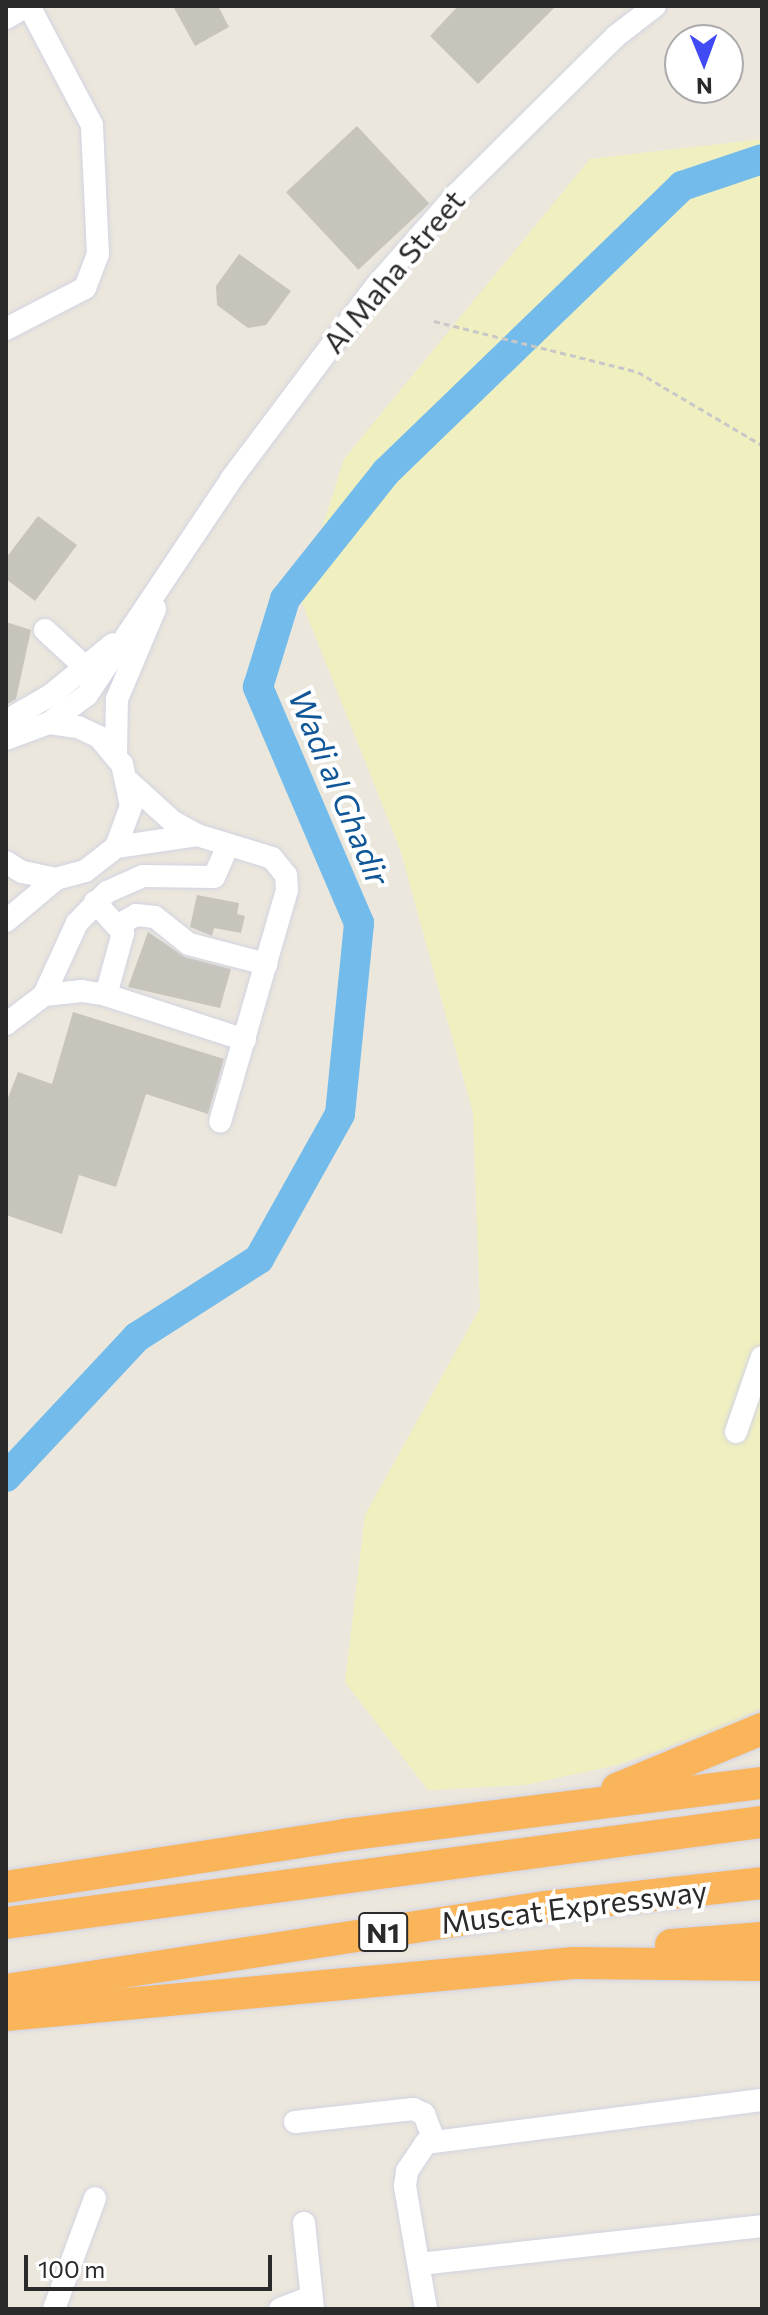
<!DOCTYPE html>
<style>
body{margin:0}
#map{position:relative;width:768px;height:2315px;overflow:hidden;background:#ece7dc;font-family:Commissioner,sans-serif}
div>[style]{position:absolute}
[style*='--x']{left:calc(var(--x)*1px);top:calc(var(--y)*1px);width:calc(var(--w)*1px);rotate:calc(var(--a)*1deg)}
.sand>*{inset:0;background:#f0efc0}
.river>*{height:30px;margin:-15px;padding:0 15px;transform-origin:15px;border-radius:15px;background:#72bbeb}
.building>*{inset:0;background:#c7c4bc;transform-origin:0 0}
.path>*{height:3px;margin-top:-1.5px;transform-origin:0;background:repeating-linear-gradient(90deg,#c8c8c8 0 6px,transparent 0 10px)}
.roads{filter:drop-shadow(0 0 2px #d2d3e2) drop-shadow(0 0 2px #d2d3e2)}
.minor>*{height:22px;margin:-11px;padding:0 11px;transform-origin:11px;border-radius:11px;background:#fff}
.highway>*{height:32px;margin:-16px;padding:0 16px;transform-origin:16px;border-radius:16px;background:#fab45a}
span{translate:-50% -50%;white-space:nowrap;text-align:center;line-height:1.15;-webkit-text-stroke:8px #fff;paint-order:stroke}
.shield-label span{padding:2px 6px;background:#fff;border:2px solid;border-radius:6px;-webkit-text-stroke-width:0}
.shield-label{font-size:28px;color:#2a2a2a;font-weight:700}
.street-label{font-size:30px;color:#2a2a2a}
.water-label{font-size:32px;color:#115797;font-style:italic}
.frame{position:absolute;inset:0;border:8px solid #2a2a2a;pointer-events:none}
.north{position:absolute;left:664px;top:24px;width:80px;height:80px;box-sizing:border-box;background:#fff;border:2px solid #aaa;border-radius:50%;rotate:179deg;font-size:22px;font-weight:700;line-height:32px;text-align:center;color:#2a2a2a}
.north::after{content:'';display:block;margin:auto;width:28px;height:36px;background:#404af5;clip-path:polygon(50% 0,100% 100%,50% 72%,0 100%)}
.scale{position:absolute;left:24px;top:2255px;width:248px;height:36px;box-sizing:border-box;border:4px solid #2a2a2a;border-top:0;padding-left:10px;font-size:24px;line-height:28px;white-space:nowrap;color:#2a2a2a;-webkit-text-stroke:6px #fff;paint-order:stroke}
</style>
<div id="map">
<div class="sand">
<i style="clip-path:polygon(762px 139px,762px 1708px,724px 1728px,617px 1765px,525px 1785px,428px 1790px,345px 1682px,365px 1515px,480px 1308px,473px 1113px,400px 849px,300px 598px,344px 459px,590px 159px)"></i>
</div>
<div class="river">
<i style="--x:6;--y:1477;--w:192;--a:-46.9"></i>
<i style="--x:137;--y:1337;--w:145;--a:-32.6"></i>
<i style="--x:259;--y:1259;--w:166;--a:-60.8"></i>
<i style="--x:340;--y:1114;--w:192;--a:-84.3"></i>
<i style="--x:359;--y:923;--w:257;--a:-113.2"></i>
<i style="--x:258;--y:687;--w:92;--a:-72.9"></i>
<i style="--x:285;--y:599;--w:162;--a:-51.5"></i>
<i style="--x:386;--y:472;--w:412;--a:-44"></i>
<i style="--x:682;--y:186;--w:84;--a:-18.6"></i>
</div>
<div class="building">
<i style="clip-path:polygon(173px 6px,218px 6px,229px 27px,195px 46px)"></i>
<i style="clip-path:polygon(458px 6px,556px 6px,478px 84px,430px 36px)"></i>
<i style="left:357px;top:126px;width:106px;height:97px;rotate:47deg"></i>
<i style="clip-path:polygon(239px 254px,291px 291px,266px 325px,248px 328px,217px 305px,216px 286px)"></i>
<i style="clip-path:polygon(38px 516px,77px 545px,35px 601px,6px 579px,6px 558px)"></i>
<i style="clip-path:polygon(6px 622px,31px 630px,16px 699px,6px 705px)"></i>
<i style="clip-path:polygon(197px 895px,239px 903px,237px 914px,245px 916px,241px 933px,214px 928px,212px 936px,190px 927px)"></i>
<i style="clip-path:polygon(148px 932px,185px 957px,231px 969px,220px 1008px,128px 987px)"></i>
<i style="clip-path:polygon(73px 1012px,224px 1059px,208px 1114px,146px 1094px,116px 1187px,79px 1175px,62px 1234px,6px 1215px,6px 1103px,18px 1072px,52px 1084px)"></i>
</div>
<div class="path">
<i style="--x:434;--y:321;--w:210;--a:14"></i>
<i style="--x:638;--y:372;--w:144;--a:30.5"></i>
</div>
<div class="roads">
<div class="minor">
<i style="--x:6;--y:18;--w:24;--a:-30"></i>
<i style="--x:6;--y:329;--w:89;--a:-27.4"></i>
<i style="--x:85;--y:288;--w:36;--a:-69"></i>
<i style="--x:98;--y:254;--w:129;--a:-92.7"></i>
<i style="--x:92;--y:125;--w:135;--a:-117.9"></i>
<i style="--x:45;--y:630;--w:54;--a:42.8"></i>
<i style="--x:6;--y:721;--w:52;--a:-30"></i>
<i style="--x:51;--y:695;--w:80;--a:-39.4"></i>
<i style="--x:49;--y:723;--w:47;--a:-36.4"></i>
<i style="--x:87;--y:695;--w:261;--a:-56.2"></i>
<i style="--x:232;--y:478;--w:241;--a:-53.1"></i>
<i style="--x:377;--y:285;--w:121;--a:-48.7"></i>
<i style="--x:457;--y:194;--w:224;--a:-44.8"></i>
<i style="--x:616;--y:36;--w:49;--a:-37.6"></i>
<i style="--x:6;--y:739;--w:46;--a:-20.4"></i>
<i style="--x:49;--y:723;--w:29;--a:8"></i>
<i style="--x:78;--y:727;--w:23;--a:25"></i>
<i style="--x:99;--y:737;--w:35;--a:50"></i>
<i style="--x:122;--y:764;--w:43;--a:77.9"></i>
<i style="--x:131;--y:806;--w:44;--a:110.1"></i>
<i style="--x:116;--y:847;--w:39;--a:142"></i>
<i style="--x:85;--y:871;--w:30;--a:165"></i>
<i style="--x:56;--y:879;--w:35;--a:-168"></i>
<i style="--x:22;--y:872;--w:19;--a:-148"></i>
<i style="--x:116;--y:754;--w:55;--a:-89"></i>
<i style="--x:117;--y:699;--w:98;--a:-67.1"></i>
<i style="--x:129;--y:782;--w:58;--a:42.2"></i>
<i style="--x:172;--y:821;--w:29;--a:29"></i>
<i style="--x:197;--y:835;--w:78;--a:17"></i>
<i style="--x:272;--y:858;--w:22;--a:51"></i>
<i style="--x:286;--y:875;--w:15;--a:86"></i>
<i style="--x:287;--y:890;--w:241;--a:106.1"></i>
<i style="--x:116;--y:847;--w:82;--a:-8.4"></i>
<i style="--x:95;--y:902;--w:42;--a:47.9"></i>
<i style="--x:123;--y:933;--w:64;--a:105.3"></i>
<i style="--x:6;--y:921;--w:65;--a:-40"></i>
<i style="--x:120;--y:924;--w:18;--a:-29"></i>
<i style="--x:136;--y:915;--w:19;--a:6"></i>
<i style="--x:155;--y:917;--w:43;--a:38.5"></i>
<i style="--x:189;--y:944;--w:80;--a:14.6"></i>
<i style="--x:44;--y:995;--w:38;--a:-6"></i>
<i style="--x:82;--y:991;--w:24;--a:9"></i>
<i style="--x:106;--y:995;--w:146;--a:17.9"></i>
<i style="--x:6;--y:1024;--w:48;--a:-37.3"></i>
<i style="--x:44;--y:995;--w:79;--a:-65.4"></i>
<i style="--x:77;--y:923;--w:43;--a:-45.9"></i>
<i style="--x:107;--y:892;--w:39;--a:-24"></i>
<i style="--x:143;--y:876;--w:71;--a:0.8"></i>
<i style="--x:214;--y:877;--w:35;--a:-66"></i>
<i style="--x:736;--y:1432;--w:79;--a:-70.9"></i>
<i style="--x:295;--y:2122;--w:119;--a:-6.3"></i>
<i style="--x:413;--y:2109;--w:12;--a:24"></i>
<i style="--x:424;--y:2114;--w:28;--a:69"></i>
<i style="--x:304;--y:2223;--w:86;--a:84"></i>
<i style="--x:419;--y:2264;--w:345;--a:-6.3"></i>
<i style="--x:54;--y:2309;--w:118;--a:-69.7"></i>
<i style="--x:280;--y:2309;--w:34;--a:-21"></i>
<i style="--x:426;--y:2309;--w:125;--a:-99.7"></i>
<i style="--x:405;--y:2186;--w:15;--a:-82"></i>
<i style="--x:407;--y:2171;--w:34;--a:-56"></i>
<i style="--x:426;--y:2143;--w:339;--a:-7.3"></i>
</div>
<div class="highway">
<i style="--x:617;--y:1789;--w:157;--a:-22.5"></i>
<i style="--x:6;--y:1887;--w:342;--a:-8.7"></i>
<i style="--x:344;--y:1835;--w:421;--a:-7.1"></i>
<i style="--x:6;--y:1923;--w:763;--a:-7.61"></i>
<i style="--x:671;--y:1945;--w:91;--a:-4.4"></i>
<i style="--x:6;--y:1990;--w:545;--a:-8.75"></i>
<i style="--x:545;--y:1907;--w:218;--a:-6.3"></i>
<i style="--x:6;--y:2015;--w:570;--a:-5.23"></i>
<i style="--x:574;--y:1963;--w:188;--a:0.6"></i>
</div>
</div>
<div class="shield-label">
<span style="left:383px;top:1932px">N1</span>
</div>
<div class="street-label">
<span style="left:393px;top:271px;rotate:-50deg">Al Maha Street</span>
<span style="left:574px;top:1906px;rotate:-7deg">Muscat Expressway</span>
</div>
<div class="water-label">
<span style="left:340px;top:787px;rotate:67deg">Wadi al Ghadir</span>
</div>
<div class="frame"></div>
<div class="north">N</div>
<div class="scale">100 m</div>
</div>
